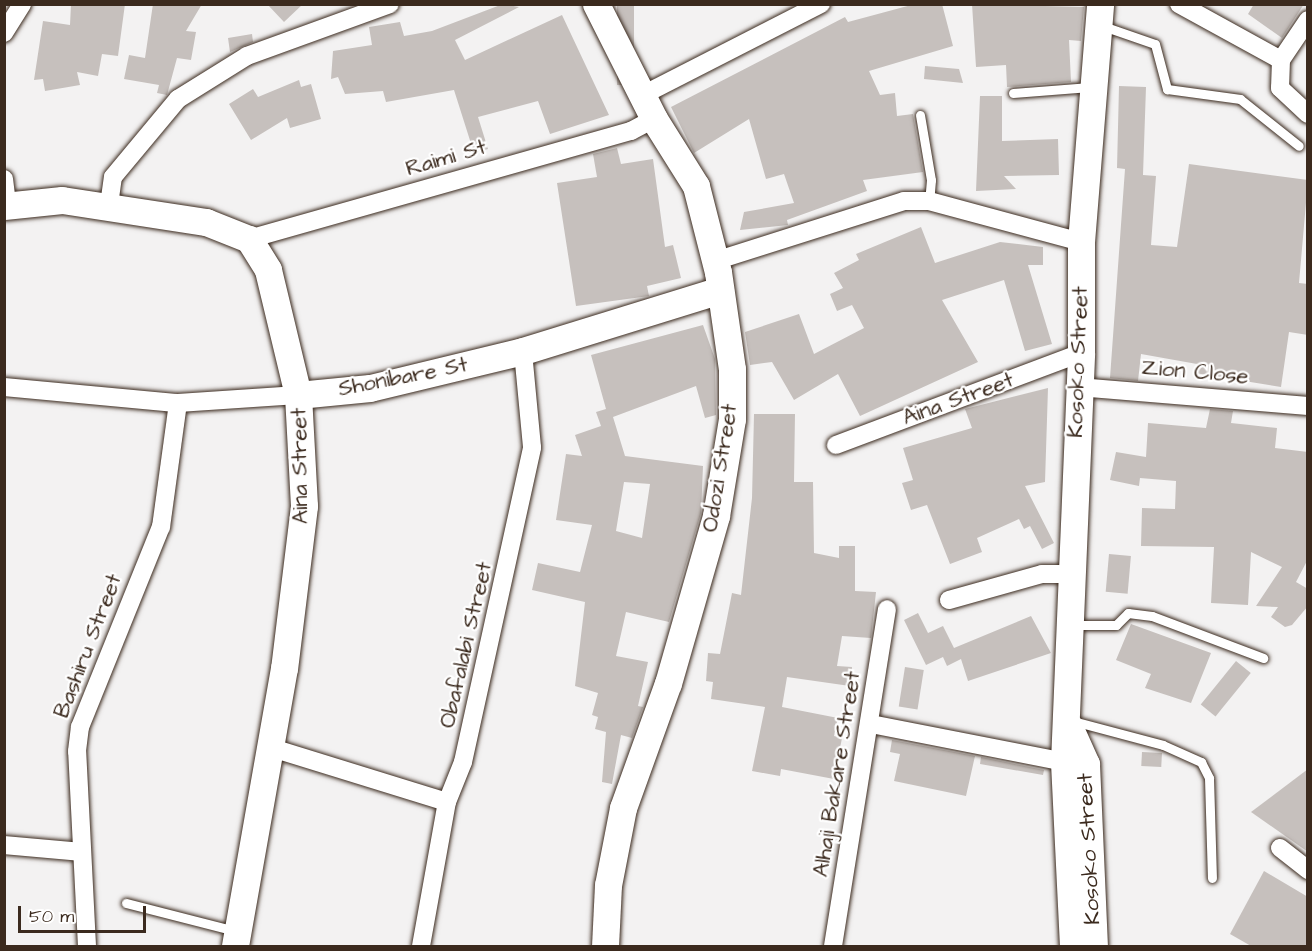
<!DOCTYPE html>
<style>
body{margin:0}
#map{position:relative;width:1312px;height:951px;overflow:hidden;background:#f3f2f2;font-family:"Architects Daughter",sans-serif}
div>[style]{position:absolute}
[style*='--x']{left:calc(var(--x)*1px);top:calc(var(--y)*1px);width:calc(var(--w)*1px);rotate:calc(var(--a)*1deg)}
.building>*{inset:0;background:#c6c0bd;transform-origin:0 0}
.roads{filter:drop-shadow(0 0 2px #3b2a1e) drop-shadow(0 0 2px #3b2a1e)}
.lane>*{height:9px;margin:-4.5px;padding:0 4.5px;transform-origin:4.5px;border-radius:4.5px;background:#fff}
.street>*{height:18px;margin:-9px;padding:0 9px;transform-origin:9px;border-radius:9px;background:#fff}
.secondary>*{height:27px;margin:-13.5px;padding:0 13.5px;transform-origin:13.5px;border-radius:13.5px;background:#fff}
span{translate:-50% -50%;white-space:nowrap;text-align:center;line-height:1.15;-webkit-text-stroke:4.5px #fff;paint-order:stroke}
.street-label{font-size:22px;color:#3b2a1e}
.frame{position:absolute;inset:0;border:6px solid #3b2a1e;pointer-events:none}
.scale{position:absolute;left:18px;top:906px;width:128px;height:27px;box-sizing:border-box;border:3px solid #3b2a1e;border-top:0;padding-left:8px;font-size:18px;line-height:21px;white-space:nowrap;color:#3b2a1e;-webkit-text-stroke:4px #fff;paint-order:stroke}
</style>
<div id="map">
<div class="building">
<i style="clip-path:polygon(71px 4px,125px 4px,118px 56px,102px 54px,98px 76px,77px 72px,80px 85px,45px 91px,43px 79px,34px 80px,43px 21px,70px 25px)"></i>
<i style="clip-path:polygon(153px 4px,202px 4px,186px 31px,196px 32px,191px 60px,177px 58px,167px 95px,157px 93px,159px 85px,124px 79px,129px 55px,145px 58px)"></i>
<i style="clip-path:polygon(267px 4px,303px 4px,284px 22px)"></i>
<i style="clip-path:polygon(503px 4px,519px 7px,455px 40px,465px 60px,562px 15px,609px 115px,550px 134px,538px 101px,478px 117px,488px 149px,474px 153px,454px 90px,386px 102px,383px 91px,345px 94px,338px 77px,331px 79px,333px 51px,372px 45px,369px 27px,400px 22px,404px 36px,432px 31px)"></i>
<i style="left:617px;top:4px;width:17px;height:81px"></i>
<i style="clip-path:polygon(915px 4px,942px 4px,953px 46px,869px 71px,880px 95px,895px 93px,897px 116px,913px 114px,923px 172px,863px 180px,867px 191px,787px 220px,788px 225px,740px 230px,744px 212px,794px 203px,784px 174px,766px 179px,749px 119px,694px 153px,671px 107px,845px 17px,848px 22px)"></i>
<i style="clip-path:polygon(972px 4px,1084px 7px,1081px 41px,1069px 40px,1071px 82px,1007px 87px,1006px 65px,976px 67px)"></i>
<i style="clip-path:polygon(1254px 4px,1304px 4px,1282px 38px,1248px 14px)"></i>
<i style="clip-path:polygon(252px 34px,253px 42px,230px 52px,228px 38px)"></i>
<i style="clip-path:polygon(925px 66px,959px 69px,963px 83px,924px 79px)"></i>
<i style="clip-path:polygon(299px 80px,301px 87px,311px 84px,321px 119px,290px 128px,287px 118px,251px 140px,229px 104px,253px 89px,258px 97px)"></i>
<i style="clip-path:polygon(1119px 86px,1146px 87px,1143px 175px,1156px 176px,1151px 245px,1177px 247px,1189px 164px,1308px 180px,1299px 283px,1308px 284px,1308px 335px,1289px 332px,1281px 387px,1195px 373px,1197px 364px,1141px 354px,1138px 381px,1110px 378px,1125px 169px,1117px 168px)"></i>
<i style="clip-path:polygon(980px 96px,1002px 96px,1002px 141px,1058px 139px,1059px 175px,1004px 176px,1016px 189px,976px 191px)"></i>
<i style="clip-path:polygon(617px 148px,621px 164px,653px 159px,665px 247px,673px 245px,681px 278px,647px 286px,649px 296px,576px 306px,557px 183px,597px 177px,593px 154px)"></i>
<i style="clip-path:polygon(921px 227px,935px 263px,1000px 242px,1043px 247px,1043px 265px,1028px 265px,1052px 344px,1025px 351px,1004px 280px,942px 300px,978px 362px,860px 416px,838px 374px,794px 400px,772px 362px,750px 365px,745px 332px,799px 314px,814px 354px,864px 328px,852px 305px,837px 311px,830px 294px,843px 288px,834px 273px,859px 260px,856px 254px)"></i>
<i style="clip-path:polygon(evenodd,703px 325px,715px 359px,716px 415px,705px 418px,696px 386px,613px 417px,625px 456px,703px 466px,701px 513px,669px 622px,626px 612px,616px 656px,648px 662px,638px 706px,643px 707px,632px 738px,621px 735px,612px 784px,602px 782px,606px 732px,595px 729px,598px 717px,592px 715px,598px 693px,575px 686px,585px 602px,532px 590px,538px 563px,580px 572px,592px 525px,556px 520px,566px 454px,582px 456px,575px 435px,601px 426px,596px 412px,606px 409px,591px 355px,703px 325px,624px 482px,650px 484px,642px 538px,616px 531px,624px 482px)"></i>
<i style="clip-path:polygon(1048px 388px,1045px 482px,1025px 486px,1054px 543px,1042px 549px,1030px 526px,1024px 529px,1019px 519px,977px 538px,982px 552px,950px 564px,927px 505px,911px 510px,902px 483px,913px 480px,903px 448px,972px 428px,965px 409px)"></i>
<i style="clip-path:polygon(1210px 409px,1233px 411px,1231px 423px,1277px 428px,1275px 448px,1308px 452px,1308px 559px,1296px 582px,1308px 589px,1308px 606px,1292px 625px,1285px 627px,1271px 617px,1278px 607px,1256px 606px,1282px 567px,1251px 552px,1248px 605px,1211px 603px,1214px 547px,1141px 546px,1142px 508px,1175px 509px,1176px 481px,1140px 478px,1139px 486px,1110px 480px,1116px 452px,1146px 457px,1148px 423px,1206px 428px)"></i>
<i style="clip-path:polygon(754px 414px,795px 414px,794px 482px,813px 482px,814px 553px,839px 558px,839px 546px,855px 546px,855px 591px,876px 592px,871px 638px,842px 636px,837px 666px,852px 667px,850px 686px,787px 677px,782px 707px,838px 718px,834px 736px,842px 738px,834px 779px,781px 769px,780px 776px,752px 771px,765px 707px,711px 699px,713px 682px,706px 681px,708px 653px,720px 654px,732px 593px,741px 595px,752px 498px)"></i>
<i style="left:1109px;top:554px;width:22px;height:38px;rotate:5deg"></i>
<i style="clip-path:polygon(918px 613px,928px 633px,943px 626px,954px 648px,1031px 616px,1051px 653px,968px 681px,961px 659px,947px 666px,943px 657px,926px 665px,904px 620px)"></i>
<i style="clip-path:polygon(1131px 624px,1211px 653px,1191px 703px,1145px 688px,1151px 674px,1116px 660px)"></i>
<i style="left:1236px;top:661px;width:19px;height:56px;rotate:39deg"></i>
<i style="left:905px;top:667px;width:19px;height:40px;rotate:9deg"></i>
<i style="clip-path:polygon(892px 740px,975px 756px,966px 796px,894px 781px,900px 754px,890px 752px)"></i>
<i style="left:1142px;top:752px;width:20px;height:14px;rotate:3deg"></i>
<i style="clip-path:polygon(981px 757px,1044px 770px,1043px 775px,980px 764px)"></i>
<i style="clip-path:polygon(1308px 769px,1308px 852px,1251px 812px)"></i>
<i style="clip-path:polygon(1264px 871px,1308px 897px,1308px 946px,1251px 946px,1230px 934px)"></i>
</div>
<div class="roads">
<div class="lane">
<i style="--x:1100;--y:25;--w:58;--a:19.1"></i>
<i style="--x:1155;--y:44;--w:47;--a:75.1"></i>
<i style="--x:1167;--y:89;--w:74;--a:7.8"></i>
<i style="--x:1240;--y:99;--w:75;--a:38.5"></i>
<i style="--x:1013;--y:93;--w:77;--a:-4.5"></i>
<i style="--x:920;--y:115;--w:66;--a:80.4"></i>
<i style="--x:931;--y:180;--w:21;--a:95"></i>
<i style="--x:1073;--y:625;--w:43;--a:0"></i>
<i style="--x:1116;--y:625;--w:17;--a:-45"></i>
<i style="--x:1128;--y:613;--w:24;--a:7"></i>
<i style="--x:1152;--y:616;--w:119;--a:20.7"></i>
<i style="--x:1073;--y:721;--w:93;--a:14.9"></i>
<i style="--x:1163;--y:745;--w:42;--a:24.1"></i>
<i style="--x:1201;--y:762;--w:18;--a:63"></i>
<i style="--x:1209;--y:778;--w:100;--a:88.3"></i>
<i style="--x:126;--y:903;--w:114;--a:14.3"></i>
</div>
<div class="street">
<i style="--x:1179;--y:4;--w:116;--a:28.8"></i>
<i style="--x:1308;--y:20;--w:48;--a:124"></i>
<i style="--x:1281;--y:60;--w:28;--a:92"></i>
<i style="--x:1280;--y:88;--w:38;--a:43"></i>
<i style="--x:4;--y:33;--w:34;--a:-58"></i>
<i style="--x:643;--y:95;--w:200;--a:-27.1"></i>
<i style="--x:4;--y:179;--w:26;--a:83"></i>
<i style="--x:109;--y:205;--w:28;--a:-82"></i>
<i style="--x:113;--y:177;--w:102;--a:-50.2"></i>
<i style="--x:178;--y:99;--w:81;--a:-31.9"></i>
<i style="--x:247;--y:56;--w:152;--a:-20"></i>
<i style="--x:249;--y:239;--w:397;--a:-15.8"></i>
<i style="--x:631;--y:131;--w:26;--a:-28"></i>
<i style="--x:715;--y:261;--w:198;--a:-17.6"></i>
<i style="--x:904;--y:201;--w:25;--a:0"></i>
<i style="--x:929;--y:201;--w:157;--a:15.1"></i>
<i style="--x:4;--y:387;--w:175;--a:5.3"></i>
<i style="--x:178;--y:403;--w:120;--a:-3.8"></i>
<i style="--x:1078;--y:387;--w:231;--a:4.7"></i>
<i style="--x:836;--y:445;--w:262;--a:-20.6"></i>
<i style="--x:949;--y:600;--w:97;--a:-15.6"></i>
<i style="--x:1042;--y:574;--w:30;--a:0"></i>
<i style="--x:871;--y:724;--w:197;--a:11.1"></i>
<i style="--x:269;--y:747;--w:186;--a:17.2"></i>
<i style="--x:4;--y:845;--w:78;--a:5.1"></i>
<i style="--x:1280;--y:848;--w:36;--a:38"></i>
<i style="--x:87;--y:946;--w:195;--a:-92.9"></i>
<i style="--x:77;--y:751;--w:24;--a:-83"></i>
<i style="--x:80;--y:727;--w:216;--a:-68"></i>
<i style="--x:161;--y:527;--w:125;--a:-82.2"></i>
<i style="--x:421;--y:946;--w:146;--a:-79.8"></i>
<i style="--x:447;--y:802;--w:43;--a:-68.2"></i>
<i style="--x:463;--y:762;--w:322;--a:-77.6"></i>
<i style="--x:532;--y:447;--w:96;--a:-95.4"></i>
<i style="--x:833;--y:946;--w:341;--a:-80.9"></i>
</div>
<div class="secondary">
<i style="--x:596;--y:4;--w:129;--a:63.2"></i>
<i style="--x:654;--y:119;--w:79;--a:57.9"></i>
<i style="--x:696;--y:186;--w:89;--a:75.7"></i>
<i style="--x:718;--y:272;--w:98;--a:81.8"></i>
<i style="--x:732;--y:369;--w:50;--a:90"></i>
<i style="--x:732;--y:419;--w:98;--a:99.4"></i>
<i style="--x:716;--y:516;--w:174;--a:106"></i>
<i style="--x:668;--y:683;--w:133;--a:109.8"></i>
<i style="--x:623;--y:808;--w:78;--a:101"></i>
<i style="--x:608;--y:885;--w:61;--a:92.8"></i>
<i style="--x:4;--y:206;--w:58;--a:-5.9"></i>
<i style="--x:62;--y:200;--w:146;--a:8.7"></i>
<i style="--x:206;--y:222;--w:46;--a:21.6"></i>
<i style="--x:249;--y:239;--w:36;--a:58"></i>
<i style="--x:268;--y:270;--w:129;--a:76.5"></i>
<i style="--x:298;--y:395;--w:111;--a:86.9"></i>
<i style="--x:304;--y:506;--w:163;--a:97"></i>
<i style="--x:284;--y:668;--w:282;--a:100"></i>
<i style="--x:298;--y:395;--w:72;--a:-5.6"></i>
<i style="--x:370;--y:388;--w:157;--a:-13.6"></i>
<i style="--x:523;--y:351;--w:206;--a:-17.2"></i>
<i style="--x:1069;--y:726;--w:42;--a:65.9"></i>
<i style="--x:1086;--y:764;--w:182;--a:87.5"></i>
<i style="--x:1073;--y:946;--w:184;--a:-92.8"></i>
<i style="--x:1064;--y:762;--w:409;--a:-87.6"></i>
<i style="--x:1081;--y:353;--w:111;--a:-90"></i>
<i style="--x:1081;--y:242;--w:239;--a:-85.4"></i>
</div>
</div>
<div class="street-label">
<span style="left:446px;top:158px;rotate:-16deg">Raimi St</span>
<span style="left:1078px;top:362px;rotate:-88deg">Kosoko Street</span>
<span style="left:1195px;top:372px;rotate:5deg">Zion Close</span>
<span style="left:403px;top:377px;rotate:-11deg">Shonibare St</span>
<span style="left:958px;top:399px;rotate:-20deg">Aina Street</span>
<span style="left:300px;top:466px;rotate:-91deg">Aina Street</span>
<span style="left:720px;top:468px;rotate:-81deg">Odozi Street</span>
<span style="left:466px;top:645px;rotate:-77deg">Obafalabi Street</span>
<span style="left:88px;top:646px;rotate:-69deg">Bashiru Street</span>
<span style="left:837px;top:774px;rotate:-81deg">Alhaji Bakare Street</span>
<span style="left:1089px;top:849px;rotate:-93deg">Kosoko Street</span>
</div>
<div class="frame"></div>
<div class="scale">50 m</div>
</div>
